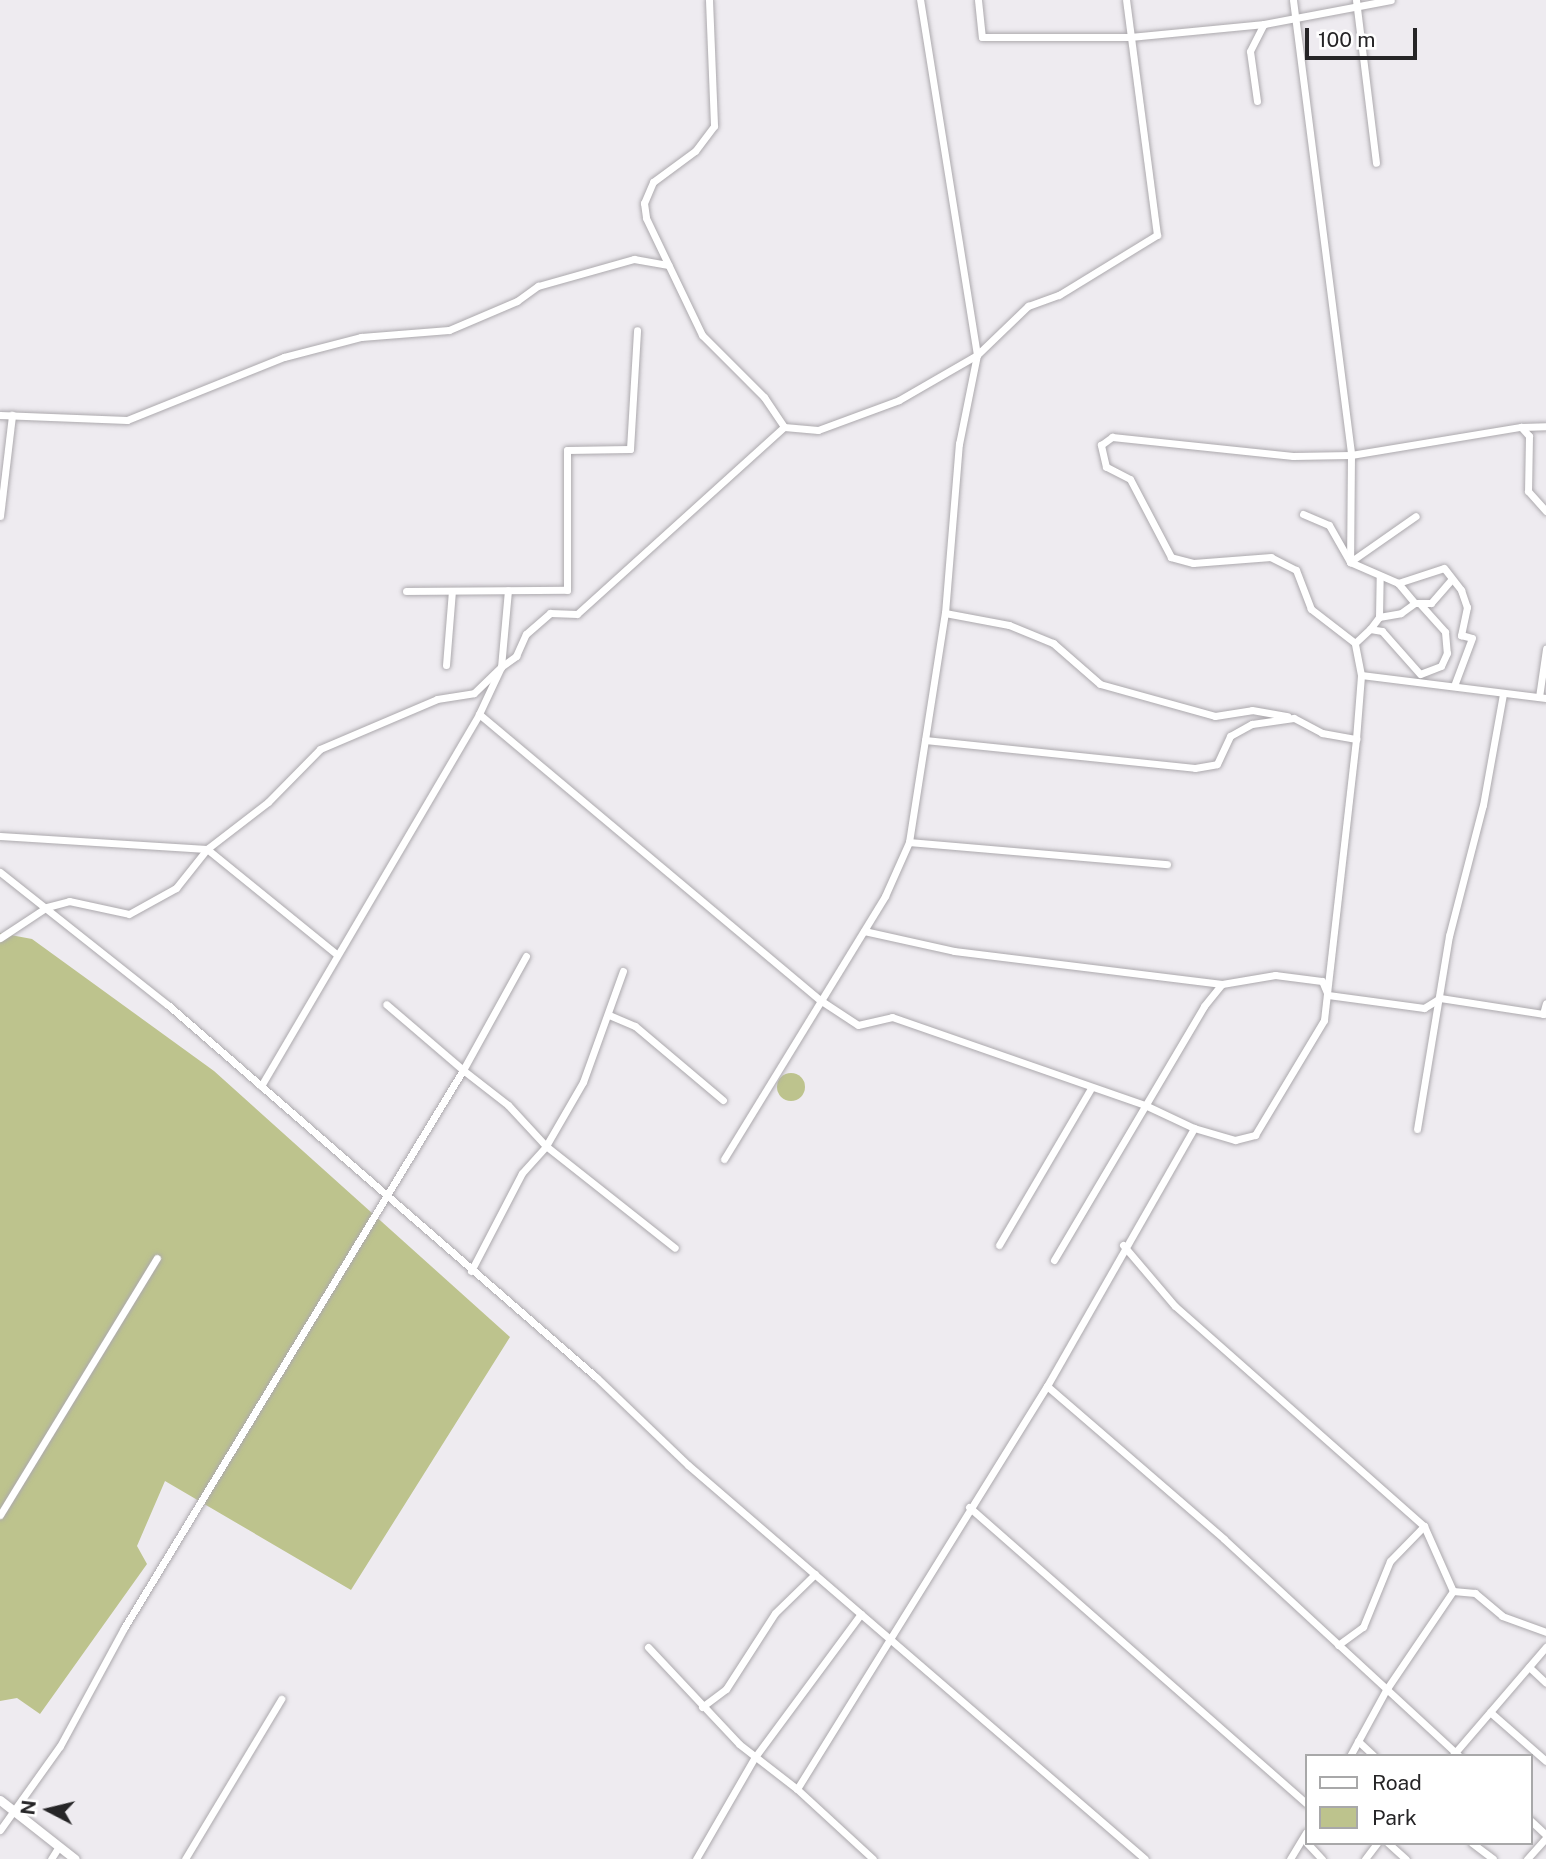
<!DOCTYPE html>
<style>
body{margin:0}
#map{position:relative;width:1546px;height:1859px;overflow:hidden;background:#eeebf0;font-family:"Public Sans",sans-serif}
div>[style]{position:absolute}
[style*='--x']{left:calc(var(--x)*1px);top:calc(var(--y)*1px);width:calc(var(--w)*1px);rotate:calc(var(--a)*1deg)}
.green>*{inset:0;background:#bdc38d}
.round{border-radius:50%}
.roads{filter:drop-shadow(0 0 2px #aca9ad) drop-shadow(0 0 2px #aca9ad)}
.minor>*{height:7px;margin:-3.5px;padding:0 3.5px;transform-origin:3.5px;border-radius:3.5px;background:#fff}
.tertiary>*{height:9px;margin:-4.5px;padding:0 4.5px;transform-origin:4.5px;border-radius:4.5px;background:#fff}
span{translate:-50% -50%;white-space:nowrap;text-align:center;line-height:1.15;-webkit-text-stroke:6px #fff;paint-order:stroke}
.legend{position:absolute;left:1305px;top:1754px;width:228px;height:91px;box-sizing:border-box;background:#fff;border:2px solid #a8a8a9;margin:0;padding:9px 12px;list-style:none;font-size:21px;color:#262527}
.legend li{display:flex;align-items:center;gap:14px;height:35px}
.legend b{width:35px;border:2px solid #a8a8a9}
.north{position:absolute;left:14px;top:1775px;width:70px;height:70px;-webkit-text-stroke:5px #fff;paint-order:stroke;rotate:277deg;font-size:19px;font-weight:700;line-height:28px;text-align:center;color:#262527}
.north::after{content:'';display:block;margin:auto;width:24px;height:32px;background:#262527;clip-path:polygon(50% 0,100% 100%,50% 72%,0 100%)}
.scale{position:absolute;left:1305px;top:28px;width:112px;height:32px;box-sizing:border-box;border:4px solid #262527;border-top:0;padding-left:9px;font-size:21px;line-height:24px;white-space:nowrap;color:#262527;-webkit-text-stroke:5px #fff;paint-order:stroke}
</style>
<div id="map">
<div class="green">
<i style="clip-path:polygon(0 933px,32px 939px,214px 1071px,510px 1337px,351px 1590px,165px 1481px,137px 1546px,147px 1564px,40px 1714px,17px 1698px,0 1701px)"></i>
<i class="round" style="left:777px;top:1073px;width:28px;height:28px"></i>
</div>
<div class="roads">
<div class="minor">
<i style="--x:709;--y:0;--w:126;--a:87.7"></i>
<i style="--x:714;--y:126;--w:31;--a:127"></i>
<i style="--x:695;--y:151;--w:52;--a:143.6"></i>
<i style="--x:653;--y:182;--w:23;--a:113"></i>
<i style="--x:644;--y:203;--w:15;--a:82"></i>
<i style="--x:646;--y:218;--w:130;--a:64.4"></i>
<i style="--x:702;--y:335;--w:88;--a:45"></i>
<i style="--x:764;--y:397;--w:36;--a:56"></i>
<i style="--x:978;--y:0;--w:37;--a:84"></i>
<i style="--x:982;--y:37;--w:148;--a:0"></i>
<i style="--x:1130;--y:37;--w:135;--a:-5.5"></i>
<i style="--x:1293;--y:0;--w:459;--a:82.7"></i>
<i style="--x:1351;--y:455;--w:107;--a:90.5"></i>
<i style="--x:1356;--y:0;--w:164;--a:83"></i>
<i style="--x:1257;--y:101;--w:50;--a:-98"></i>
<i style="--x:1250;--y:51;--w:30;--a:-63"></i>
<i style="--x:1264;--y:24;--w:129;--a:-10.7"></i>
<i style="--x:0;--y:415;--w:127;--a:2.3"></i>
<i style="--x:127;--y:420;--w:169;--a:-21.9"></i>
<i style="--x:284;--y:357;--w:80;--a:-14.6"></i>
<i style="--x:361;--y:337;--w:88;--a:-4.5"></i>
<i style="--x:449;--y:330;--w:74;--a:-23.1"></i>
<i style="--x:517;--y:301;--w:26;--a:-36"></i>
<i style="--x:538;--y:286;--w:100;--a:-15.7"></i>
<i style="--x:634;--y:259;--w:35;--a:10"></i>
<i style="--x:1521;--y:427;--w:25;--a:-2"></i>
<i style="--x:1303;--y:514;--w:28;--a:23"></i>
<i style="--x:1329;--y:525;--w:43;--a:60.4"></i>
<i style="--x:1350;--y:562;--w:52;--a:23.6"></i>
<i style="--x:1398;--y:583;--w:26;--a:50"></i>
<i style="--x:0;--y:516;--w:102;--a:-83.2"></i>
<i style="--x:1350;--y:562;--w:80;--a:-34.9"></i>
<i style="--x:1398;--y:583;--w:48;--a:-18.1"></i>
<i style="--x:1444;--y:568;--w:28;--a:52"></i>
<i style="--x:1461;--y:590;--w:18;--a:71"></i>
<i style="--x:1467;--y:607;--w:29;--a:102"></i>
<i style="--x:1461;--y:635;--w:11;--a:15"></i>
<i style="--x:1472;--y:638;--w:51;--a:110.6"></i>
<i style="--x:406;--y:591;--w:161;--a:-0.4"></i>
<i style="--x:567;--y:590;--w:140;--a:-90"></i>
<i style="--x:567;--y:450;--w:63;--a:-0.9"></i>
<i style="--x:630;--y:449;--w:119;--a:-86.6"></i>
<i style="--x:1421;--y:605;--w:36;--a:48"></i>
<i style="--x:1445;--y:632;--w:21;--a:85"></i>
<i style="--x:1447;--y:653;--w:14;--a:115"></i>
<i style="--x:1441;--y:666;--w:22;--a:159"></i>
<i style="--x:1420;--y:674;--w:57;--a:-131.5"></i>
<i style="--x:1382;--y:631;--w:12;--a:-171"></i>
<i style="--x:1370;--y:629;--w:15;--a:-53"></i>
<i style="--x:1379;--y:617;--w:22;--a:-10"></i>
<i style="--x:1401;--y:613;--w:17;--a:-36"></i>
<i style="--x:1415;--y:603;--w:16;--a:0"></i>
<i style="--x:1431;--y:603;--w:29;--a:-49"></i>
<i style="--x:945;--y:613;--w:65;--a:10.6"></i>
<i style="--x:1009;--y:625;--w:48;--a:22.2"></i>
<i style="--x:1053;--y:643;--w:62;--a:41.1"></i>
<i style="--x:1100;--y:684;--w:119;--a:15.5"></i>
<i style="--x:1215;--y:716;--w:37;--a:-9"></i>
<i style="--x:1252;--y:710;--w:36;--a:10"></i>
<i style="--x:1379;--y:617;--w:39;--a:-89"></i>
<i style="--x:1355;--y:643;--w:21;--a:-43"></i>
<i style="--x:446;--y:665;--w:74;--a:-85.4"></i>
<i style="--x:1361;--y:675;--w:33;--a:-101"></i>
<i style="--x:1355;--y:643;--w:56;--a:-142.3"></i>
<i style="--x:1311;--y:609;--w:42;--a:-111"></i>
<i style="--x:1296;--y:570;--w:28;--a:-153"></i>
<i style="--x:1271;--y:557;--w:78;--a:175.6"></i>
<i style="--x:1193;--y:563;--w:23;--a:-165"></i>
<i style="--x:1171;--y:557;--w:88;--a:-117.7"></i>
<i style="--x:1130;--y:479;--w:27;--a:-153"></i>
<i style="--x:1106;--y:467;--w:23;--a:-103"></i>
<i style="--x:1101;--y:445;--w:14;--a:-36"></i>
<i style="--x:1112;--y:437;--w:182;--a:6"></i>
<i style="--x:1293;--y:456;--w:58;--a:-1"></i>
<i style="--x:1351;--y:455;--w:172;--a:-9.4"></i>
<i style="--x:1521;--y:427;--w:12;--a:48"></i>
<i style="--x:1529;--y:436;--w:55;--a:91"></i>
<i style="--x:1528;--y:491;--w:27;--a:48"></i>
<i style="--x:1539;--y:697;--w:49;--a:-81.7"></i>
<i style="--x:479;--y:714;--w:52;--a:-64.9"></i>
<i style="--x:501;--y:667;--w:19;--a:-36"></i>
<i style="--x:516;--y:656;--w:24;--a:-66"></i>
<i style="--x:526;--y:634;--w:32;--a:-41"></i>
<i style="--x:550;--y:613;--w:27;--a:2"></i>
<i style="--x:577;--y:614;--w:279;--a:-42.1"></i>
<i style="--x:784;--y:427;--w:34;--a:5"></i>
<i style="--x:818;--y:430;--w:86;--a:-20.3"></i>
<i style="--x:899;--y:400;--w:90;--a:-30"></i>
<i style="--x:977;--y:355;--w:71;--a:-43.9"></i>
<i style="--x:1028;--y:306;--w:33;--a:-20"></i>
<i style="--x:1059;--y:295;--w:115;--a:-31.5"></i>
<i style="--x:1157;--y:235;--w:237;--a:-97.5"></i>
<i style="--x:925;--y:740;--w:271;--a:5.9"></i>
<i style="--x:1195;--y:768;--w:22;--a:-10"></i>
<i style="--x:1217;--y:764;--w:31;--a:-65"></i>
<i style="--x:1230;--y:736;--w:25;--a:-29"></i>
<i style="--x:1252;--y:724;--w:42;--a:-8.1"></i>
<i style="--x:1294;--y:718;--w:32;--a:28"></i>
<i style="--x:1322;--y:733;--w:35;--a:10"></i>
<i style="--x:1356;--y:739;--w:64;--a:-85.5"></i>
<i style="--x:1361;--y:675;--w:186;--a:7.1"></i>
<i style="--x:0;--y:836;--w:207;--a:3.6"></i>
<i style="--x:207;--y:849;--w:77;--a:-37.6"></i>
<i style="--x:268;--y:802;--w:74;--a:-45.5"></i>
<i style="--x:320;--y:749;--w:127;--a:-23.1"></i>
<i style="--x:437;--y:699;--w:37;--a:-9"></i>
<i style="--x:474;--y:693;--w:37;--a:-44"></i>
<i style="--x:501;--y:667;--w:77;--a:-84.8"></i>
<i style="--x:909;--y:842;--w:259;--a:4.9"></i>
<i style="--x:0;--y:872;--w:214;--a:38.4"></i>
<i style="--x:168;--y:1005;--w:567;--a:41"></i>
<i style="--x:596;--y:1377;--w:127;--a:43.7"></i>
<i style="--x:688;--y:1465;--w:603;--a:40.77"></i>
<i style="--x:864;--y:931;--w:92;--a:12.5"></i>
<i style="--x:954;--y:951;--w:270;--a:7"></i>
<i style="--x:1222;--y:984;--w:54;--a:-9.6"></i>
<i style="--x:1275;--y:975;--w:47;--a:7.3"></i>
<i style="--x:1322;--y:981;--w:15;--a:67"></i>
<i style="--x:1328;--y:995;--w:97;--a:7.7"></i>
<i style="--x:1424;--y:1008;--w:19;--a:-32"></i>
<i style="--x:1440;--y:998;--w:104;--a:8.8"></i>
<i style="--x:1543;--y:1014;--w:11;--a:-75"></i>
<i style="--x:0;--y:938;--w:56;--a:-33.4"></i>
<i style="--x:47;--y:907;--w:23;--a:-15"></i>
<i style="--x:69;--y:901;--w:61;--a:12.2"></i>
<i style="--x:129;--y:914;--w:54;--a:-29"></i>
<i style="--x:176;--y:888;--w:50;--a:-51.5"></i>
<i style="--x:207;--y:849;--w:165;--a:39.1"></i>
<i style="--x:526;--y:956;--w:130;--a:118.9"></i>
<i style="--x:463;--y:1070;--w:57;--a:37.9"></i>
<i style="--x:508;--y:1105;--w:56;--a:47.2"></i>
<i style="--x:546;--y:1146;--w:164;--a:38.3"></i>
<i style="--x:609;--y:1015;--w:28;--a:23"></i>
<i style="--x:635;--y:1026;--w:115;--a:40.1"></i>
<i style="--x:261;--y:1086;--w:431;--a:-59.6"></i>
<i style="--x:479;--y:714;--w:445;--a:40"></i>
<i style="--x:820;--y:1000;--w:45;--a:33.3"></i>
<i style="--x:858;--y:1025;--w:35;--a:-13"></i>
<i style="--x:892;--y:1017;--w:270;--a:19.2"></i>
<i style="--x:1147;--y:1106;--w:52;--a:25.1"></i>
<i style="--x:1194;--y:1128;--w:43;--a:16.3"></i>
<i style="--x:1235;--y:1140;--w:21;--a:-14"></i>
<i style="--x:1255;--y:1135;--w:134;--a:-59"></i>
<i style="--x:1324;--y:1020;--w:283;--a:-83.5"></i>
<i style="--x:1417;--y:1129;--w:196;--a:-80.6"></i>
<i style="--x:1449;--y:936;--w:135;--a:-75.5"></i>
<i style="--x:1483;--y:805;--w:113;--a:-79.8"></i>
<i style="--x:724;--y:1159;--w:308;--a:-58.5"></i>
<i style="--x:885;--y:896;--w:59;--a:-66"></i>
<i style="--x:909;--y:842;--w:232;--a:-81.1"></i>
<i style="--x:945;--y:613;--w:170;--a:-85.3"></i>
<i style="--x:959;--y:444;--w:91;--a:-78.6"></i>
<i style="--x:977;--y:355;--w:360;--a:-99.1"></i>
<i style="--x:999;--y:1245;--w:180;--a:-59.6"></i>
<i style="--x:1123;--y:1245;--w:80;--a:49.6"></i>
<i style="--x:1175;--y:1306;--w:332;--a:41.5"></i>
<i style="--x:1424;--y:1526;--w:71;--a:66"></i>
<i style="--x:1054;--y:1260;--w:295;--a:-59.4"></i>
<i style="--x:1204;--y:1006;--w:28;--a:-51"></i>
<i style="--x:471;--y:1271;--w:110;--a:-62.5"></i>
<i style="--x:522;--y:1173;--w:36;--a:-48"></i>
<i style="--x:546;--y:1146;--w:74;--a:-60"></i>
<i style="--x:583;--y:1082;--w:118;--a:-70.2"></i>
<i style="--x:1047;--y:1386;--w:234;--a:40.8"></i>
<i style="--x:1224;--y:1539;--w:320;--a:42.7"></i>
<i style="--x:969;--y:1507;--w:449;--a:41.3"></i>
<i style="--x:0;--y:1515;--w:301;--a:-58.6"></i>
<i style="--x:1338;--y:1645;--w:31;--a:-36"></i>
<i style="--x:1363;--y:1627;--w:71;--a:-67.8"></i>
<i style="--x:1390;--y:1561;--w:49;--a:-45.8"></i>
<i style="--x:648;--y:1647;--w:133;--a:46.8"></i>
<i style="--x:739;--y:1744;--w:73;--a:37.8"></i>
<i style="--x:797;--y:1789;--w:474;--a:-58.2"></i>
<i style="--x:1047;--y:1386;--w:297;--a:-60.3"></i>
<i style="--x:1529;--y:1667;--w:23;--a:43"></i>
<i style="--x:702;--y:1707;--w:30;--a:-37"></i>
<i style="--x:726;--y:1689;--w:90;--a:-57.2"></i>
<i style="--x:775;--y:1613;--w:56;--a:-44.3"></i>
<i style="--x:1490;--y:1712;--w:74;--a:41.2"></i>
<i style="--x:1358;--y:1741;--w:22;--a:43"></i>
<i style="--x:1453;--y:1755;--w:143;--a:-49.3"></i>
<i style="--x:1350;--y:1756;--w:75;--a:-61.4"></i>
<i style="--x:1386;--y:1690;--w:120;--a:-55.9"></i>
<i style="--x:1453;--y:1591;--w:22;--a:5"></i>
<i style="--x:1475;--y:1593;--w:35;--a:40"></i>
<i style="--x:1502;--y:1616;--w:47;--a:20"></i>
<i style="--x:797;--y:1789;--w:103;--a:42.6"></i>
<i style="--x:1530;--y:1820;--w:22;--a:43"></i>
<i style="--x:0;--y:1830;--w:103;--a:-54.5"></i>
<i style="--x:60;--y:1746;--w:134;--a:-61.5"></i>
<i style="--x:124;--y:1628;--w:653;--a:-58.72"></i>
<i style="--x:463;--y:1070;--w:101;--a:-139.4"></i>
<i style="--x:1307;--y:1843;--w:22;--a:47"></i>
<i style="--x:1388;--y:1843;--w:24;--a:42"></i>
<i style="--x:1472;--y:1843;--w:26;--a:37"></i>
<i style="--x:51;--y:1859;--w:15;--a:-58"></i>
<i style="--x:185;--y:1859;--w:187;--a:-59"></i>
<i style="--x:696;--y:1859;--w:118;--a:-60"></i>
<i style="--x:755;--y:1757;--w:178;--a:-53.5"></i>
<i style="--x:1290;--y:1859;--w:31;--a:-59"></i>
<i style="--x:1365;--y:1859;--w:20;--a:-53"></i>
<i style="--x:1527;--y:1859;--w:28;--a:-48"></i>
</div>
<div class="tertiary">
<i style="--x:0;--y:1800;--w:95;--a:38.2"></i>
</div>
</div>
<ul class="legend">
<li><b style="height:9px;background:#fff"></b>Road</li>
<li><b style="height:19px;background:#bdc38d"></b>Park</li>
</ul>
<div class="north">N</div>
<div class="scale">100 m</div>
</div>
